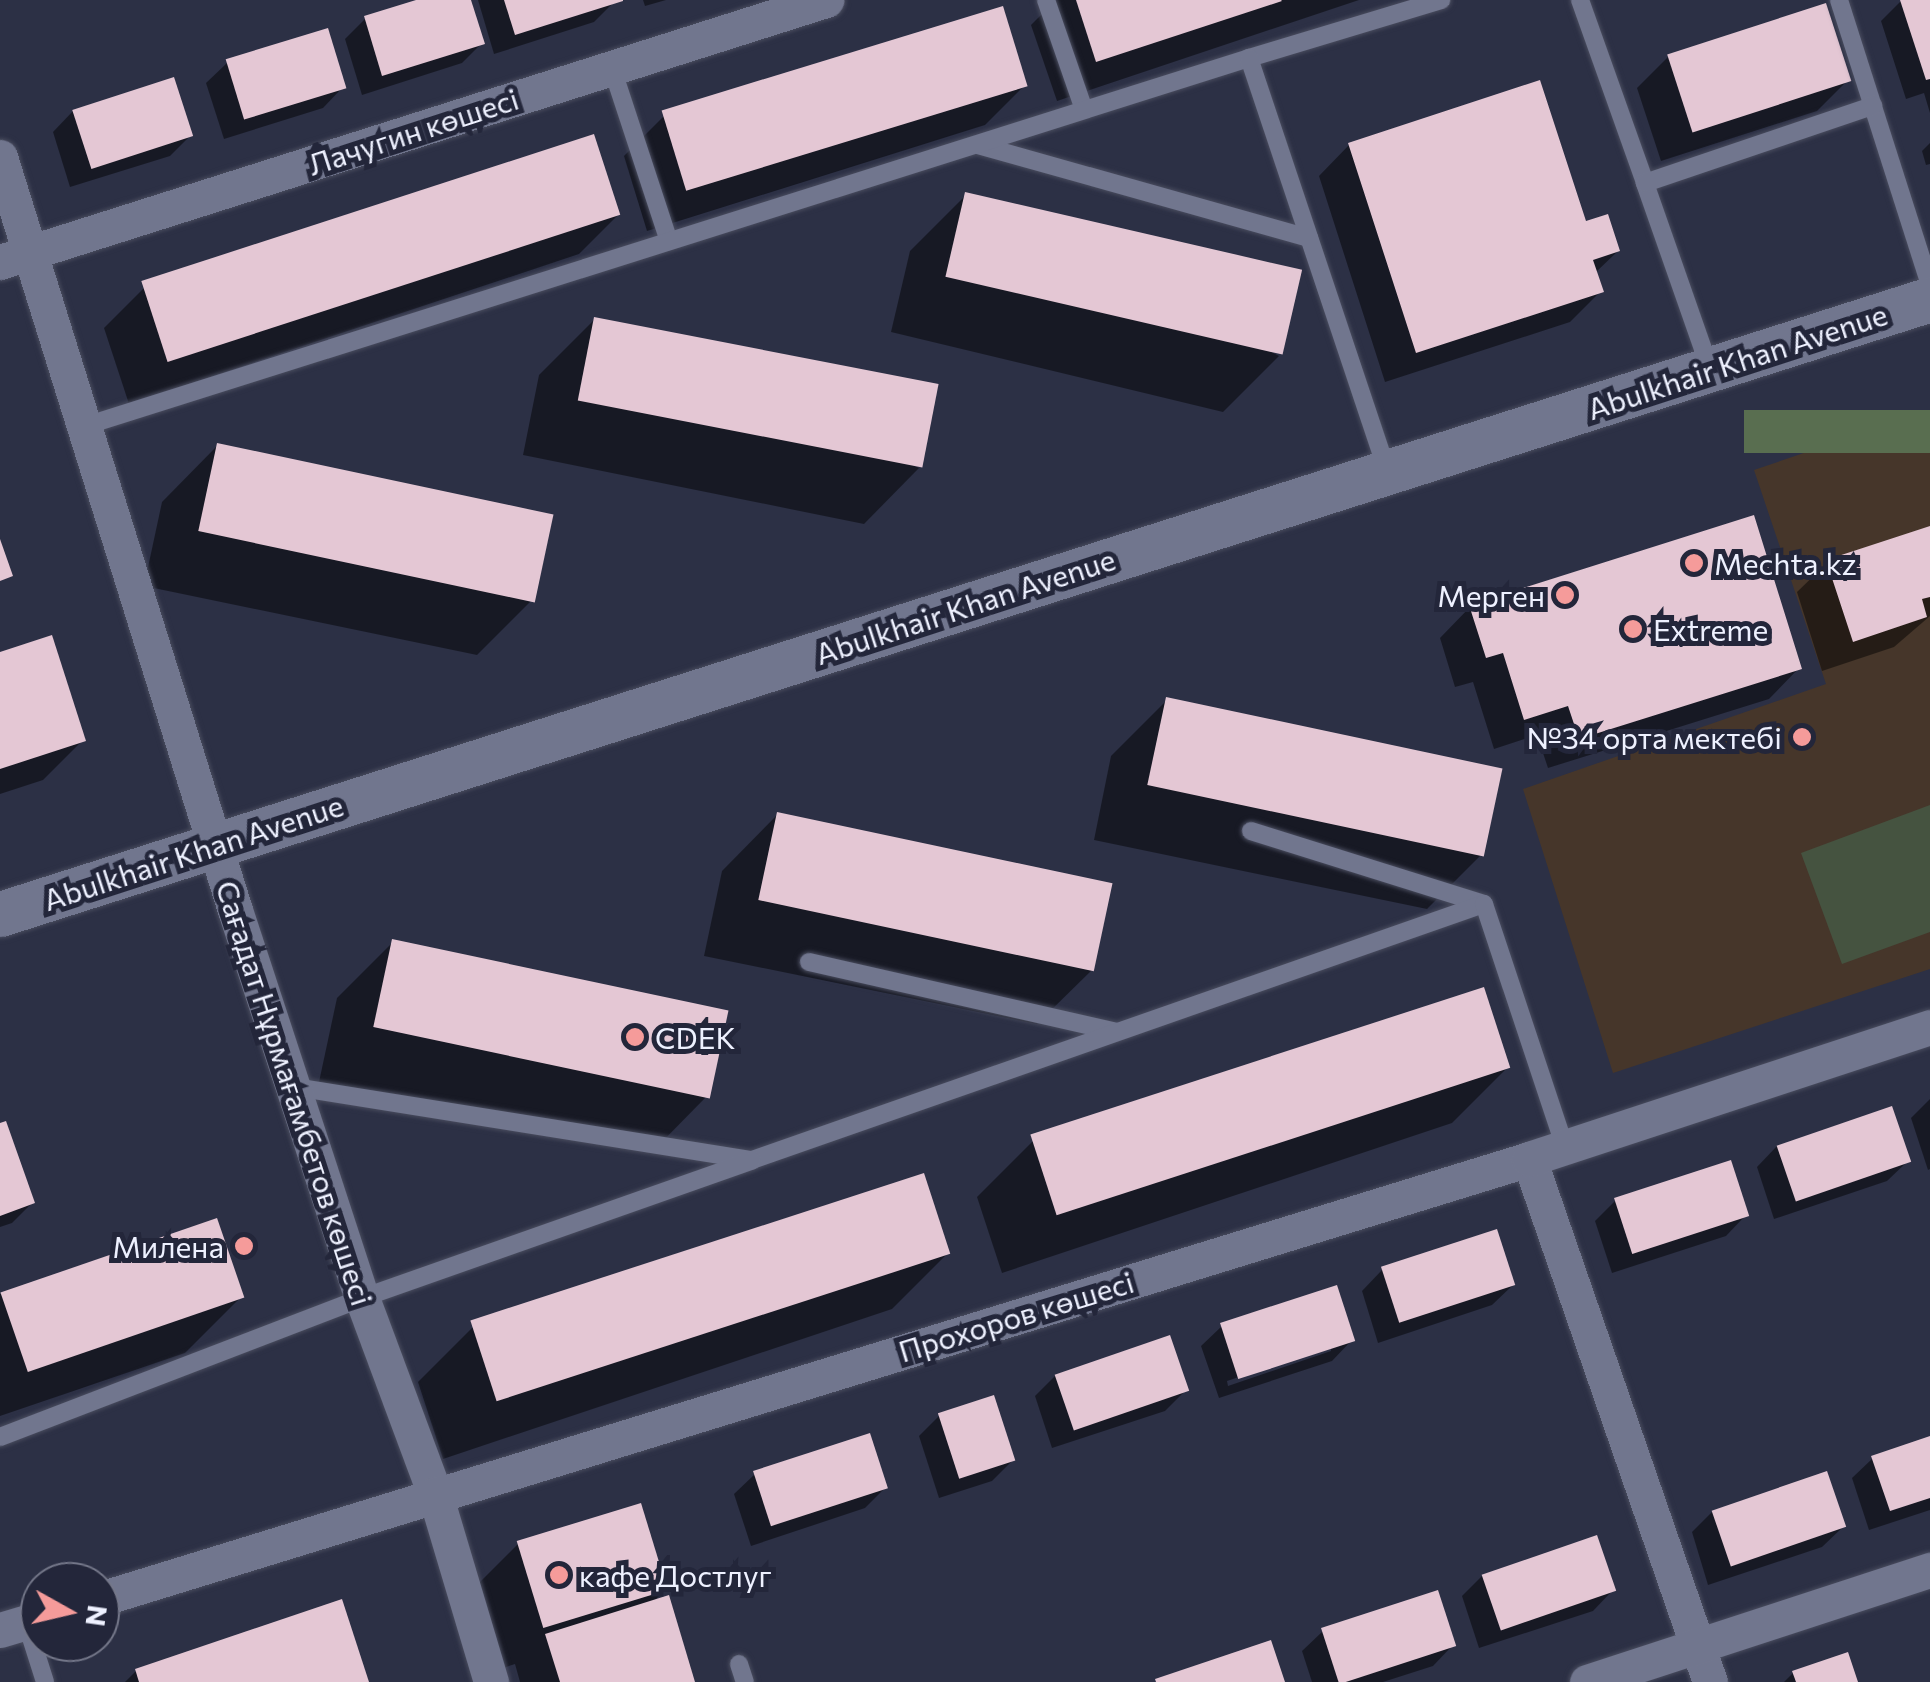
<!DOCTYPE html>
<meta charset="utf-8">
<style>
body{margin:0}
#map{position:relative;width:1930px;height:1682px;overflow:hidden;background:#2c3045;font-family:Commissioner,sans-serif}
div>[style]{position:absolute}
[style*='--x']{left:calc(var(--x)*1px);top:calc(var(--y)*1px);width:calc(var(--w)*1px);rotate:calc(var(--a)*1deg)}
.education>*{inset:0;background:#46362a}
.green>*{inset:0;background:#455340}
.forest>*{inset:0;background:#596e50;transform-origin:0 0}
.shadow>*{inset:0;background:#0007}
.building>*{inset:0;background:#e4c7d4;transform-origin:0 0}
.roads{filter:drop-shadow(0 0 2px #494c5e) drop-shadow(0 0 2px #494c5e)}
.service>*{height:18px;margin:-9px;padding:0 9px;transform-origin:9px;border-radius:9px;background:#71768e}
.minor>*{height:35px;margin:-17.5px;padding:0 17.5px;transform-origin:17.5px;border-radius:17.5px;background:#71768e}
.tertiary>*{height:45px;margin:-22.5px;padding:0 22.5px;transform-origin:22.5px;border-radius:22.5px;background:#71768e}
.dots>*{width:28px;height:28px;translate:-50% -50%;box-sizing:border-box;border:5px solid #23263a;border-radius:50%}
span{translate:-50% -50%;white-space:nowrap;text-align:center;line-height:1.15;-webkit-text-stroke:10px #23263a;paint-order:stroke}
.street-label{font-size:30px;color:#eef1ff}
.poi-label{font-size:30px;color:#eef1ff}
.left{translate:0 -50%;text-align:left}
.right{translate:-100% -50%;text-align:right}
.north{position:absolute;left:20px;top:1562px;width:100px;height:100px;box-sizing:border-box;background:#23263a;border:2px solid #747789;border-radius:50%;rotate:98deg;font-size:28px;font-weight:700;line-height:40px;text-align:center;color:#eef1ff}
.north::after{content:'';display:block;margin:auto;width:35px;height:45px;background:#f59b9a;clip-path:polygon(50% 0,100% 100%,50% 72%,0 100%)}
</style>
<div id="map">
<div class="education">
<i style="clip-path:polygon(1930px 410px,1930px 969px,1613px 1073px,1523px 789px,1826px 684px,1754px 470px)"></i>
</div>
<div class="green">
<i style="clip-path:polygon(1930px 805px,1930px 932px,1842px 964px,1801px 853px)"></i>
</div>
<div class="forest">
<i style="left:1930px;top:410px;width:43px;height:186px;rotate:90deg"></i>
</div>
<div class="shadow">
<i style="clip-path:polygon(425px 0,468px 0,482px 43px,462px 63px,362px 95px,345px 39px,365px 19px)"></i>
<i style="clip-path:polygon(478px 0,614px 0,614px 2px,594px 22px,494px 54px)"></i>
<i style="clip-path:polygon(643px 0,666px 0,645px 6px)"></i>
<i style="clip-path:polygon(1056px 0,1359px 0,1057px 101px,1031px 25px)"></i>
<i style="clip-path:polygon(1930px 0,1930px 113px,1924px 93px,1906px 99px,1881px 21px,1901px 1px)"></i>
<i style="clip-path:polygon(1668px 57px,1848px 80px,1817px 111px,1661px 161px,1637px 88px)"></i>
<i style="clip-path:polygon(227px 63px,343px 87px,323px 108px,224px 139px,206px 83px)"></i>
<i style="clip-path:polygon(1025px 85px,985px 125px,647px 231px,624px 156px,664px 116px)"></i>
<i style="clip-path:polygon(73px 111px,190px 136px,170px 156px,70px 187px,53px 132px)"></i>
<i style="clip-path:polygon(1930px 143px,1930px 164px,1926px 165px,1922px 151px)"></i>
<i style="clip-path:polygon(1349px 145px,1584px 224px,1618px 251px,1595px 273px,1601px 291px,1570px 322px,1385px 382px,1319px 176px)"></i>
<i style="clip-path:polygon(966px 195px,1279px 356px,1223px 412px,891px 332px,910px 251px)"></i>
<i style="clip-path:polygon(619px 214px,579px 254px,129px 404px,104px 328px,144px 288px)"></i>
<i style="clip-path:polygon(595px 319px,919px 468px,864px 524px,523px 455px,539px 375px)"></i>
<i style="clip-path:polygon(217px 446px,533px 599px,477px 655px,144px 586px,162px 502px)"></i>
<i style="clip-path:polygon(1930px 528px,1930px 616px,1894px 647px,1822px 671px,1797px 592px,1828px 562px)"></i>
<i style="clip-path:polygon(1470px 607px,1799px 668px,1769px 699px,1548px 768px,1537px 735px,1494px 749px,1473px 682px,1455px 687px,1440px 638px)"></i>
<i style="clip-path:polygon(0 654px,83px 740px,43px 780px,0 794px)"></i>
<i style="clip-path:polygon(1167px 700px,1483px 853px,1427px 909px,1094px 840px,1111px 756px)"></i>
<i style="clip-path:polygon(777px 815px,1093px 969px,1037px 1024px,704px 956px,722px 871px)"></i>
<i style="clip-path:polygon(393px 942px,708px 1095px,653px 1151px,319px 1082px,337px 998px)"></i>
<i style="clip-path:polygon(1508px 1067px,1452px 1123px,1002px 1273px,977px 1197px,1033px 1141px)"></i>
<i style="clip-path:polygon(1930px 1099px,1930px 1169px,1928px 1170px,1911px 1118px)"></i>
<i style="clip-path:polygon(0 1125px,33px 1202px,12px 1223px,0 1227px)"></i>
<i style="clip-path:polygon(1777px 1146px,1908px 1161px,1887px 1181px,1774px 1219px,1757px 1167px)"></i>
<i style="clip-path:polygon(1616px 1200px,1746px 1215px,1726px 1236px,1612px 1273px,1595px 1221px)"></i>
<i style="clip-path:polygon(948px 1253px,892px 1309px,443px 1459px,418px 1382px,473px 1327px)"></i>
<i style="clip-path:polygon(1382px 1270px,1513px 1285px,1492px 1305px,1378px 1343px,1362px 1291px)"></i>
<i style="clip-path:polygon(0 1294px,241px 1297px,185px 1353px,0 1416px)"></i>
<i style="clip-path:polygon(evenodd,1222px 1326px,1352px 1340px,1332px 1361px,1219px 1398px,1201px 1346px,1222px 1326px,1331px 1346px,1331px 1351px,1228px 1386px,1227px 1381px,1331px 1346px)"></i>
<i style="clip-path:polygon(1055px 1376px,1186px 1390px,1165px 1411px,1052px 1448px,1035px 1396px)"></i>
<i style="clip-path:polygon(939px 1416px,1013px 1460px,992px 1481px,939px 1498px,919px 1436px)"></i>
<i style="clip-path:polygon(1930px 1439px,1930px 1510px,1869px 1530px,1852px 1478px,1873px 1458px)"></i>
<i style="clip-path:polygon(755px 1474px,885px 1488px,865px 1508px,751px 1546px,734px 1494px)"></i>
<i style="clip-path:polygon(1712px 1512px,1843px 1527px,1822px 1547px,1708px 1585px,1692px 1532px)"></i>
<i style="clip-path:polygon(518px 1544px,665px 1590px,652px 1603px,692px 1682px,520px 1682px,515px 1664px,503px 1668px,478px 1584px)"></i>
<i style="clip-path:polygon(1483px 1575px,1613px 1590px,1593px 1611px,1479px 1648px,1462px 1596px)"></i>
<i style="clip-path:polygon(1323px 1631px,1453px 1645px,1433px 1666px,1383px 1682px,1312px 1682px,1302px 1651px)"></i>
<i style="clip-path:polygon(136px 1671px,367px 1682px,125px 1682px)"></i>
<i style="clip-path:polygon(1793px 1673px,1855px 1682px,1784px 1682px)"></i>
</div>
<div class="building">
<i style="clip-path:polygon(416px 0,471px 0,485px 44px,382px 76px,364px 16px)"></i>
<i style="clip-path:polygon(504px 0,623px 0,623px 1px,515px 35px)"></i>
<i style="clip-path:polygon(1076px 0,1281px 0,1282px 1px,1096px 62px)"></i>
<i style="clip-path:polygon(1900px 0,1930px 0,1930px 79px,1926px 80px)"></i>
<i style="left:1826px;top:3px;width:82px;height:167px;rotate:72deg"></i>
<i style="left:1003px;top:6px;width:84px;height:357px;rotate:73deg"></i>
<i style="left:328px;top:28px;width:63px;height:107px;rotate:73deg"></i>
<i style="left:174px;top:77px;width:62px;height:107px;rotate:72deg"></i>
<i style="clip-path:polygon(1540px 80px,1586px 221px,1608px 214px,1620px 251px,1593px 260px,1604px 292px,1416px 353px,1348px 143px)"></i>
<i style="left:594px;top:134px;width:85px;height:476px;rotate:72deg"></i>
<i style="left:965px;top:192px;width:346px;height:87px;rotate:13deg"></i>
<i style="left:594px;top:317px;width:351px;height:85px;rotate:11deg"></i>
<i style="left:217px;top:443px;width:344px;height:90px;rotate:12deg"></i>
<i style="clip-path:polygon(1754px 515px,1802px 669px,1579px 739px,1568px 706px,1524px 720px,1503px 653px,1486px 658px,1469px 605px)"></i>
<i style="clip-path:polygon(1930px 526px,1930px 597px,1922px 599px,1927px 617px,1853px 642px,1826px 560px)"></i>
<i style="clip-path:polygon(0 539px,13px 576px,0 581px)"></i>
<i style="clip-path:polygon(52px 635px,86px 741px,0 769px,0 652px)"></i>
<i style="left:1166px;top:697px;width:344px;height:90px;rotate:12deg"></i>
<i style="left:777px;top:812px;width:343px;height:90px;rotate:12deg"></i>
<i style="left:392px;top:939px;width:344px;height:90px;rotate:12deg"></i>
<i style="left:1484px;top:987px;width:85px;height:477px;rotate:72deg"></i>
<i style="left:1892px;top:1106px;width:59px;height:122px;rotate:71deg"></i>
<i style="clip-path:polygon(6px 1121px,35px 1203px,0 1216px,0 1123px)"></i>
<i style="left:1731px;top:1160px;width:59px;height:123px;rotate:72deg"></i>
<i style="left:924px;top:1173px;width:85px;height:477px;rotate:72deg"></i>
<i style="left:217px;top:1218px;width:84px;height:229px;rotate:71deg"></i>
<i style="left:1497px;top:1229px;width:59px;height:122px;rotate:72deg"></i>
<i style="left:1337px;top:1285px;width:59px;height:123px;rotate:72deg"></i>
<i style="left:1170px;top:1335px;width:59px;height:122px;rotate:71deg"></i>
<i style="left:994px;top:1395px;width:69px;height:59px;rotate:72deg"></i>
<i style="left:870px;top:1433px;width:58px;height:123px;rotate:72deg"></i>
<i style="clip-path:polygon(1930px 1436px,1930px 1498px,1890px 1511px,1871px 1456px)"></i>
<i style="left:1827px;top:1471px;width:59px;height:122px;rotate:71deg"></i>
<i style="left:641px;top:1503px;width:91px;height:130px;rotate:73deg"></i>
<i style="left:1597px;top:1535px;width:59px;height:122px;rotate:71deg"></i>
<i style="left:1438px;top:1590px;width:59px;height:123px;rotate:72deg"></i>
<i style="clip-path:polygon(669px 1595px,695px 1682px,560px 1682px,545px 1634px)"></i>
<i style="clip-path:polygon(342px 1599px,369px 1682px,139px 1682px,135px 1669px)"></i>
<i style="clip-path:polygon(1271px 1640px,1285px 1682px,1156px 1682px,1155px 1679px)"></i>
<i style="clip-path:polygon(1848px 1652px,1858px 1682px,1796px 1682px,1792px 1671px)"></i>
</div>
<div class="roads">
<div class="service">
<i style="--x:1046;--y:0;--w:116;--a:70.9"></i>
<i style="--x:1580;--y:0;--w:194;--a:70.4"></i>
<i style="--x:1839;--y:0;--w:300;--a:72.3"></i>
<i style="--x:1249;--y:58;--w:201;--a:-16.8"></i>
<i style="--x:612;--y:68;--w:182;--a:71.8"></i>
<i style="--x:978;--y:145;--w:344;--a:15.7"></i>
<i style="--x:1710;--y:369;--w:197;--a:-109.3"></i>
<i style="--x:1645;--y:183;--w:241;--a:-18.7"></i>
<i style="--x:85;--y:426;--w:1221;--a:-17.54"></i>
<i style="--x:1249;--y:58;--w:434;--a:71.5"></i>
<i style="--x:1251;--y:831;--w:244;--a:17.4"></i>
<i style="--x:809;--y:962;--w:315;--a:12.8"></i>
<i style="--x:295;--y:1087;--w:463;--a:9.1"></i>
<i style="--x:752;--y:1160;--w:775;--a:-19.28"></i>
<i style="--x:1484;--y:904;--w:256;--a:71.6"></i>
<i style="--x:0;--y:1437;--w:388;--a:-21"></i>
<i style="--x:362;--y:1298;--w:413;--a:-19.4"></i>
<i style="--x:26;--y:1622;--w:63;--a:72.4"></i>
<i style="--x:739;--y:1664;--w:19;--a:72"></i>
</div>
<div class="minor">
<i style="--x:0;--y:157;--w:789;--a:72.67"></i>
<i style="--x:235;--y:910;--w:408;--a:71.9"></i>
<i style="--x:362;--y:1298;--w:209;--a:69.6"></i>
<i style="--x:435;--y:1494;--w:196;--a:73.4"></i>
<i style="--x:0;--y:262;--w:867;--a:-17.6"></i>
<i style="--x:1529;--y:1159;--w:553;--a:70.91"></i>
<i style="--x:100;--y:1599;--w:1495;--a:-17.11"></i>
<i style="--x:1529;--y:1159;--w:422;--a:-18.2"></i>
<i style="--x:0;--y:1630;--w:42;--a:-16.7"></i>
<i style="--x:1587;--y:1682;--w:361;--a:-18.1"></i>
</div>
<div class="tertiary">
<i style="--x:0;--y:914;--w:2026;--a:-17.67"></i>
</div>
</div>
<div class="dots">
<i style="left:1694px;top:563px;background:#f59b9a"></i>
<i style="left:1565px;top:595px;background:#f59b9a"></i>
<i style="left:1633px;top:629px;background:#f59b9a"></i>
<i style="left:1802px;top:737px;background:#f59b9a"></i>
<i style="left:635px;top:1037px;background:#f59b9a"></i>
<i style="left:244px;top:1246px;background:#f59b9a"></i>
<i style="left:559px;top:1575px;background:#f59b9a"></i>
</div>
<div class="street-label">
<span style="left:413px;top:131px;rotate:-18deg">Лачугин көшесі</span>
<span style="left:1737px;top:361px;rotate:-18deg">Abulkhair Khan Avenue</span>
<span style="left:965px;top:606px;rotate:-18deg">Abulkhair Khan Avenue</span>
<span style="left:193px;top:852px;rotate:-18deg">Abulkhair Khan Avenue</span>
<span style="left:295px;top:1093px;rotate:72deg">Сағадат Нұрмағамбетов көшесі</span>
<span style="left:1016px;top:1316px;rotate:-17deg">Прохоров көшесі</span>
</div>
<div class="poi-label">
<span class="left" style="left:1714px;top:563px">Mechta.kz</span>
<span class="right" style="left:1545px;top:595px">Мерген</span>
<span class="left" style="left:1653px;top:629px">Extreme</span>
<span class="right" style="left:1782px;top:737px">№34 орта мектебі</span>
<span class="left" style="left:655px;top:1037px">CDEK</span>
<span class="right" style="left:224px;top:1246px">Милена</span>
<span class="left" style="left:579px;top:1575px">кафе Достлуг</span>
</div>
<div class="north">N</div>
</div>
